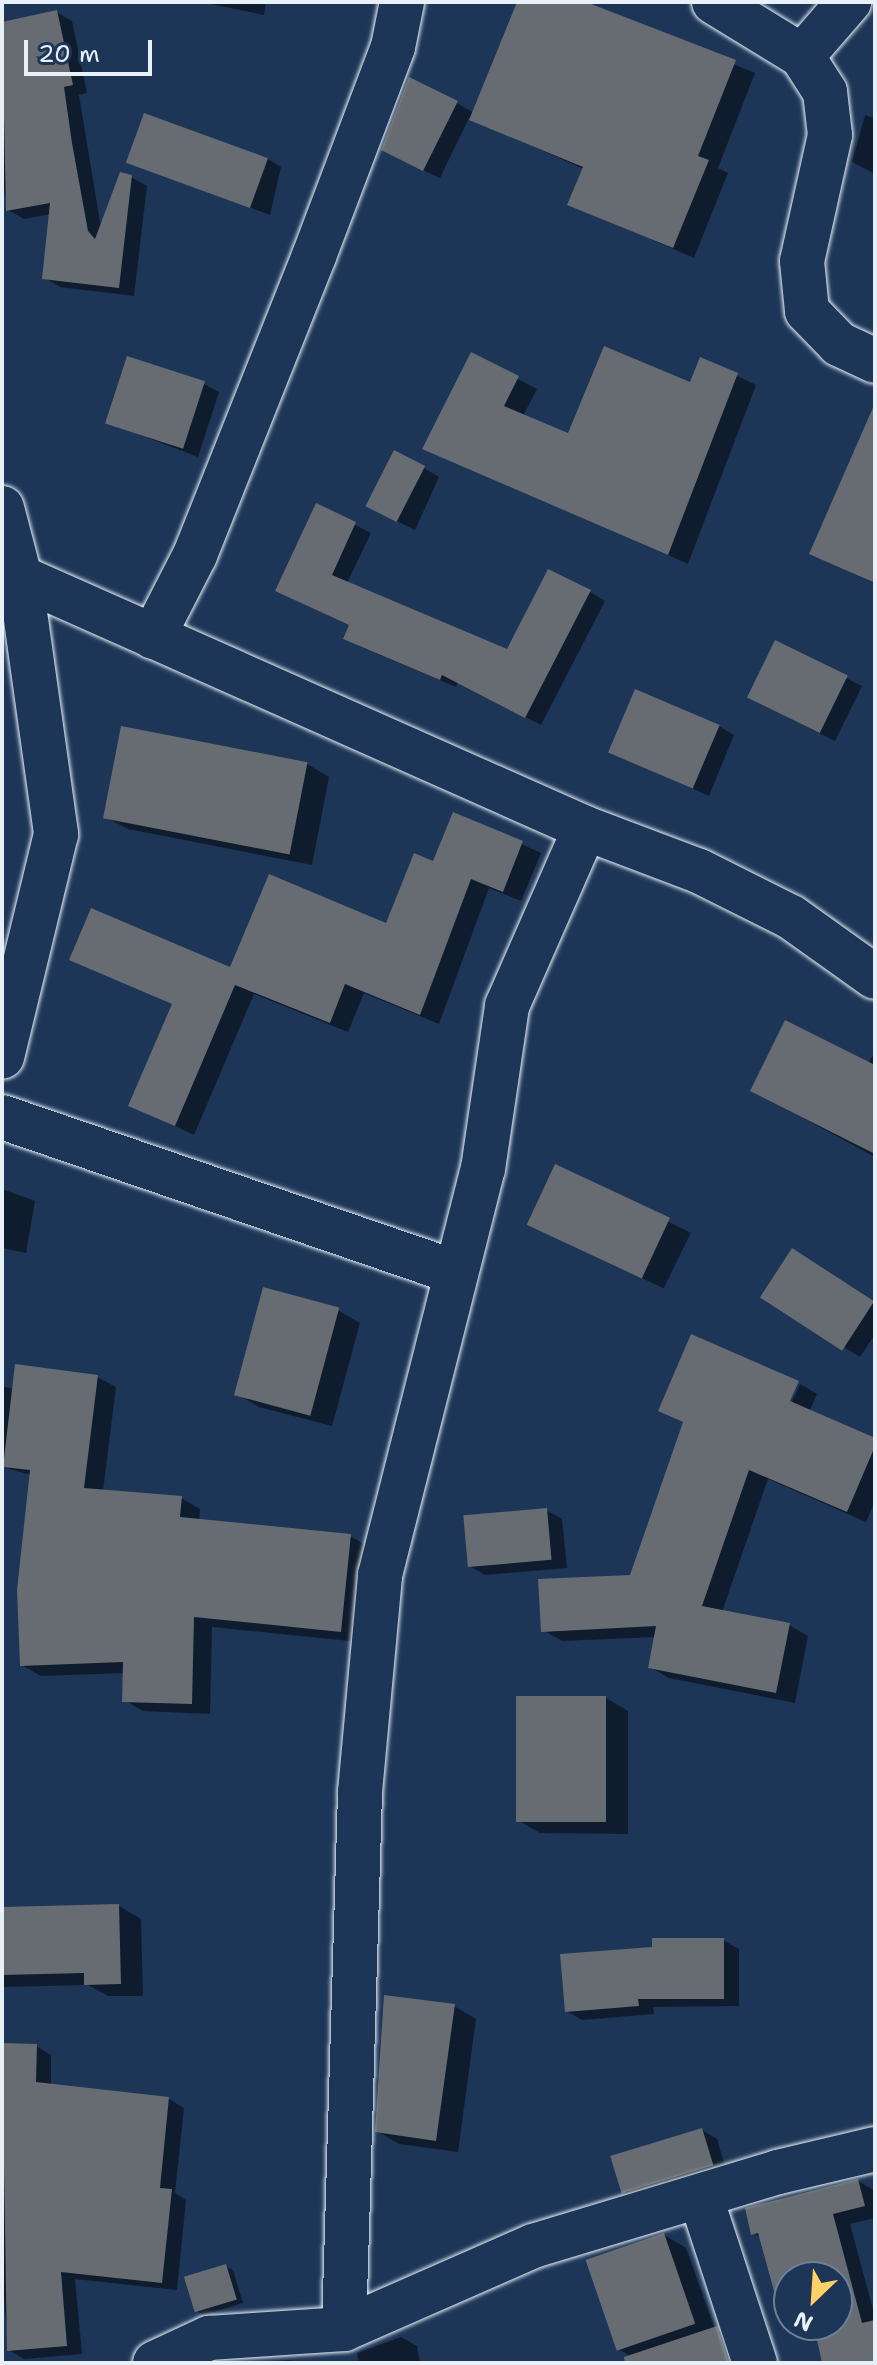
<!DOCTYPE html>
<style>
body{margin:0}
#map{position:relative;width:877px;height:2365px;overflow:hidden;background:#1d3557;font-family:"Shantell Sans",sans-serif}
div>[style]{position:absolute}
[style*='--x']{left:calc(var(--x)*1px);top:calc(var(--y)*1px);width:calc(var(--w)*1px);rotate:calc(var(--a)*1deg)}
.shadow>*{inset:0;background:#0007;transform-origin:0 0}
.building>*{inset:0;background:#666c71;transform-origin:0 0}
.roads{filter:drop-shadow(0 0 2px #e8f1f8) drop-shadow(0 0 2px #e8f1f8)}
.street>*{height:44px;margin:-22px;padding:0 22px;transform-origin:22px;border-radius:22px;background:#1d3557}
span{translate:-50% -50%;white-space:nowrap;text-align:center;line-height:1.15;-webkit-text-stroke:8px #1d3557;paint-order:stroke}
.frame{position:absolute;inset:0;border:4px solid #e8f1f8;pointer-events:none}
.north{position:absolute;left:773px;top:2261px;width:80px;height:80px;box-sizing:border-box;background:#1d3557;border:2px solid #6e8097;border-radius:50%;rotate:205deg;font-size:22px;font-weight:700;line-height:32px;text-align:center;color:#e8f1f8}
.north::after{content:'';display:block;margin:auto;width:28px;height:36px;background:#ffd166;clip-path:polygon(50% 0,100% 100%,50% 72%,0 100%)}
.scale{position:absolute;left:24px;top:40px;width:128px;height:36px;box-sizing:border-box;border:4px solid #e8f1f8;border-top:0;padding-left:10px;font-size:24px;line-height:28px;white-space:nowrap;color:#e8f1f8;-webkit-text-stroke:6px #1d3557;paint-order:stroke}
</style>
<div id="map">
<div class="shadow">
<i style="clip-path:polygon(201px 2px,266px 2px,264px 15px)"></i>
<i style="clip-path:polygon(519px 2px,582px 2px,755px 73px,718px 168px,728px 173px,694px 258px,570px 204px,584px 169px,469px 118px,440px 178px,399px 159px,457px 103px,474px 113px)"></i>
<i style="clip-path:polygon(56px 12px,72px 21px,87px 93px,79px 95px,101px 228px,131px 177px,147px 186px,134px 296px,60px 287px,45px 278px,51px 214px,24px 219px,8px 210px,2px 178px,2px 24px)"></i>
<i style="clip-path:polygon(865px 115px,875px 118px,875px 174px,852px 162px)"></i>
<i style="clip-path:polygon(268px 159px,281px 167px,270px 215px,127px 162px)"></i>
<i style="clip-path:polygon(472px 355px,537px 389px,523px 416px,569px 435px,691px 385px,701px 359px,756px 385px,688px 564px,424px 448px)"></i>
<i style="clip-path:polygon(204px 384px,219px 392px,198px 457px,107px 422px)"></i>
<i style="clip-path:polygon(875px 461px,875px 584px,812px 553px)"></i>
<i style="clip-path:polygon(424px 468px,439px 477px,415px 530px,383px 514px)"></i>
<i style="clip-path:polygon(317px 506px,371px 533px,347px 583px,508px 652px,590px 592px,605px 601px,541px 725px,458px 682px,456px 687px,361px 647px,346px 638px,351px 626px,293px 599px)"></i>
<i style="clip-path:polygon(775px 642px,862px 686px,835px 741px,765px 706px)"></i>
<i style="clip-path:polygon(719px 726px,734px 735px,709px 796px,612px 752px)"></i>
<i style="clip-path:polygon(122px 729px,307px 764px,329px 777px,312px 865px,128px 829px,105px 817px)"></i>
<i style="clip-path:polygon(454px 814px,541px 853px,521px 901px,489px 888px,439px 1024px,364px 993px,348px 1032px,254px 994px,194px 1135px,131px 1105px,174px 1005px,71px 959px,231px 969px,387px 926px,434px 864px)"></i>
<i style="clip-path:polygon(875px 1051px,875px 1157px,768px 1099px,868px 1064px)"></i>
<i style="left:556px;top:1167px;width:150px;height:62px;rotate:26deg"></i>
<i style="clip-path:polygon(2px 1189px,35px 1201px,26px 1253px,2px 1248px)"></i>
<i style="clip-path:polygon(808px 1259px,875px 1302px,875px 1334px,860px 1357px,845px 1348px)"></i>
<i style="clip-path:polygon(338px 1310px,360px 1323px,332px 1426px,259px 1407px,237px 1394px)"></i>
<i style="clip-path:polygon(97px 1377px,116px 1387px,103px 1491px,181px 1498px,200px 1509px,199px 1521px,350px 1536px,369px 1547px,360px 1642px,212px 1627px,210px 1714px,143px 1711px,124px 1700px,125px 1673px,41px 1676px,22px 1665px,31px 1475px,2px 1467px,2px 1386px,14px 1389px)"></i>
<i style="clip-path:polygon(800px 1384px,817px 1394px,809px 1412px,875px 1440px,875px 1501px,866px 1522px,768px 1479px,722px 1612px,789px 1625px,808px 1636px,795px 1703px,669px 1678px,650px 1667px,656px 1637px,562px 1641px,543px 1630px,632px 1577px,685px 1423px,660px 1410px,788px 1411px)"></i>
<i style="clip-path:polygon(546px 1510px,562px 1519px,567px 1568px,485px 1575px,470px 1566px)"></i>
<i style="clip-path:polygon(606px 1698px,628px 1711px,628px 1834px,540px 1833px,518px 1820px)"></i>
<i style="clip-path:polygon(119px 1906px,141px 1919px,143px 1996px,108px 1996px,88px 1985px,2px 1987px,2px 1909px)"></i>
<i style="clip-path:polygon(723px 1940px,739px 1949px,739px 2006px,653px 2007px,654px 2014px,582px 2020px,566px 2011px,654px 1948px)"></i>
<i style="clip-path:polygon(454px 2006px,476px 2019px,458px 2152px,399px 2144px,377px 2131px)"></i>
<i style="clip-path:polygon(2px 2045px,36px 2046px,51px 2055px,51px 2085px,169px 2099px,184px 2108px,175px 2193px,186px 2200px,177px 2290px,75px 2279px,82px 2354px,24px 2359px,9px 2350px,2px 2280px)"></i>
<i style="clip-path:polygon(702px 2130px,717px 2139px,727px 2174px,639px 2200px,623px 2191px)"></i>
<i style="clip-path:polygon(858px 2181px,875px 2191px,875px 2218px,850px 2224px,875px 2317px,875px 2363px,825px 2363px,816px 2325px,837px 2325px,837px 2277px,789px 2277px,789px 2312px,780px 2307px,761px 2238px,753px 2233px)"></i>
<i style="clip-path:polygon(664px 2235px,686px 2248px,715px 2329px,732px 2337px,743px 2363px,642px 2363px,620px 2350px)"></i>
<i style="clip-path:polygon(225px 2266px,233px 2270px,243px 2303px,204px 2315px,196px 2311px)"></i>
<i style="clip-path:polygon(401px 2337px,417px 2346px,420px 2363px,359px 2363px,357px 2353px)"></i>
<i style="clip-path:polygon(291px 2360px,296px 2363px,240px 2363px)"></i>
</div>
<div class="building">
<i style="clip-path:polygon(517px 2px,586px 2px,736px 60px,698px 156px,709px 160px,673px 248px,567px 205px,583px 167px,469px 120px)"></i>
<i style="clip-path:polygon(57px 10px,73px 85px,64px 87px,72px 143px,88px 231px,95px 239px,120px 172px,132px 175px,119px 288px,42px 279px,50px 203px,6px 211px,2px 22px)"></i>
<i style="clip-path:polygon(409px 77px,458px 101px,423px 171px,381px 150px)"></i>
<i style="left:144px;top:113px;width:132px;height:53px;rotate:20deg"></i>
<i style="clip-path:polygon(604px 346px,690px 382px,700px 357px,738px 373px,668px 555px,422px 449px,471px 352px,519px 376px,504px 406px,568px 433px)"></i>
<i style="left:127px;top:356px;width:82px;height:71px;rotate:18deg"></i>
<i style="clip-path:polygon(875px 403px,875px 583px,809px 554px)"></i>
<i style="left:394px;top:450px;width:35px;height:63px;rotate:27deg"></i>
<i style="clip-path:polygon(316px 503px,356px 522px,332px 575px,507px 649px,548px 569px,591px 590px,525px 718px,442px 675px,440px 680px,343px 639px,349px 625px,275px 591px)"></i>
<i style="left:775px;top:640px;width:81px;height:64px;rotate:26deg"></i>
<i style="left:635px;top:689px;width:92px;height:69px;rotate:23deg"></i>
<i style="left:121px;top:726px;width:190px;height:94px;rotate:11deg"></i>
<i style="clip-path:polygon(453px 812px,523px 841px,503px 892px,471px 879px,420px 1015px,345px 984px,330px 1023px,235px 985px,175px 1126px,128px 1106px,172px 1004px,69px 960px,91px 908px,230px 967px,269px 874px,386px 923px,414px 853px,433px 861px)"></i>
<i style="clip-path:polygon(785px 1020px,875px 1065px,875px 1154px,750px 1091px)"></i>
<i style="left:555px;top:1164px;width:127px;height:67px;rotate:25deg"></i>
<i style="left:792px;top:1248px;width:98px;height:59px;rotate:33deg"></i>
<i style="left:263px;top:1287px;width:79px;height:112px;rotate:15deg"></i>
<i style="clip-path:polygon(691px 1334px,799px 1381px,790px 1401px,873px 1437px,873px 1451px,847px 1512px,749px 1470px,702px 1606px,790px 1623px,776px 1693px,648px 1668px,656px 1626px,541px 1632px,538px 1579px,630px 1575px,683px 1422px,658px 1411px)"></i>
<i style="clip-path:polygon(15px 1364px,98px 1375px,84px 1488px,182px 1496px,180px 1517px,351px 1534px,341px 1632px,194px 1617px,192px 1704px,122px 1702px,123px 1662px,20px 1666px,17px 1590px,30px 1470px,3px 1467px)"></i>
<i style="left:547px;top:1508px;width:52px;height:84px;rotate:85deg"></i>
<i style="left:516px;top:1696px;width:90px;height:126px"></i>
<i style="clip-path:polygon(119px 1904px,121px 1984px,84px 1985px,84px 1973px,2px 1975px,2px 1907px)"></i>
<i style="clip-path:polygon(652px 1938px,724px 1938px,724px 1999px,638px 1999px,639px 2006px,565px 2012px,560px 1954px,652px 1947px)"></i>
<i style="clip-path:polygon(384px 1995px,455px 2004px,436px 2141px,375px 2132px)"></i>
<i style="clip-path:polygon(2px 2043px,37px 2044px,36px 2082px,169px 2097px,160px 2188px,172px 2189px,162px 2283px,61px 2272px,67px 2346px,7px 2351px)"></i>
<i style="left:702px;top:2128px;width:39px;height:96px;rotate:73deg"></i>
<i style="clip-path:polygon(858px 2179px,865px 2206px,833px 2214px,862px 2323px,875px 2320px,875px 2363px,822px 2363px,814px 2325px,837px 2325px,837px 2277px,789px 2277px,789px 2306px,779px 2309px,758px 2233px,751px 2235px,745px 2208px)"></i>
<i style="left:664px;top:2233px;width:96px;height:83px;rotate:71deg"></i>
<i style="left:226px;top:2264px;width:37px;height:44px;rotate:73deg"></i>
<i style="clip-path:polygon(717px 2326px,729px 2363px,625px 2363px,624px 2357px)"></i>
</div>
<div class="roads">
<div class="street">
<i style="--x:714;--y:2;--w:103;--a:31.5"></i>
<i style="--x:802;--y:56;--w:43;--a:57.4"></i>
<i style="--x:825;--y:92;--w:43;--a:83.4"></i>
<i style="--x:830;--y:135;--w:129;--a:102.5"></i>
<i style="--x:802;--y:261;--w:50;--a:84.3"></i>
<i style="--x:807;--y:311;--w:46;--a:45.9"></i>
<i style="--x:839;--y:344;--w:40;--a:25"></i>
<i style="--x:802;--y:56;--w:72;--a:-49"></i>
<i style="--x:2;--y:508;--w:71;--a:75.4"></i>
<i style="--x:20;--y:577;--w:260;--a:82"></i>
<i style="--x:56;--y:834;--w:229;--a:103.6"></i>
<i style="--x:20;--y:577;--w:618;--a:23.95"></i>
<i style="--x:585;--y:828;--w:122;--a:20.7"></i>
<i style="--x:699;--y:871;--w:103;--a:26.6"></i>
<i style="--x:791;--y:917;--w:103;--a:35.5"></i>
<i style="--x:153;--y:637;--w:92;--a:-62.9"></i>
<i style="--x:195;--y:555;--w:322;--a:-68.3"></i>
<i style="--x:314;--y:256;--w:223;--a:-69.3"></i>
<i style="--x:393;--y:47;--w:46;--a:-78.7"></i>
<i style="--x:2;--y:1117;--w:477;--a:18.9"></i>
<i style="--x:701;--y:2198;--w:174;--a:71.9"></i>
<i style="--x:344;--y:2329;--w:537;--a:-88.29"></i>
<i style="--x:360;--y:1792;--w:218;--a:-84.7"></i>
<i style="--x:380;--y:1575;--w:419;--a:-75.8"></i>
<i style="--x:483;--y:1169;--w:165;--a:-81.6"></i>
<i style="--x:507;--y:1006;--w:194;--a:-66.3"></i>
<i style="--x:155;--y:2363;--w:60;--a:-24.8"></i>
<i style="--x:209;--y:2338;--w:135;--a:-3.8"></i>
<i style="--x:344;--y:2329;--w:206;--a:-23.7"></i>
<i style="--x:533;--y:2246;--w:256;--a:-16.8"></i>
<i style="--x:778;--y:2172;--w:100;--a:-13.3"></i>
</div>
</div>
<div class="frame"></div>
<div class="north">N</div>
<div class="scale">20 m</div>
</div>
